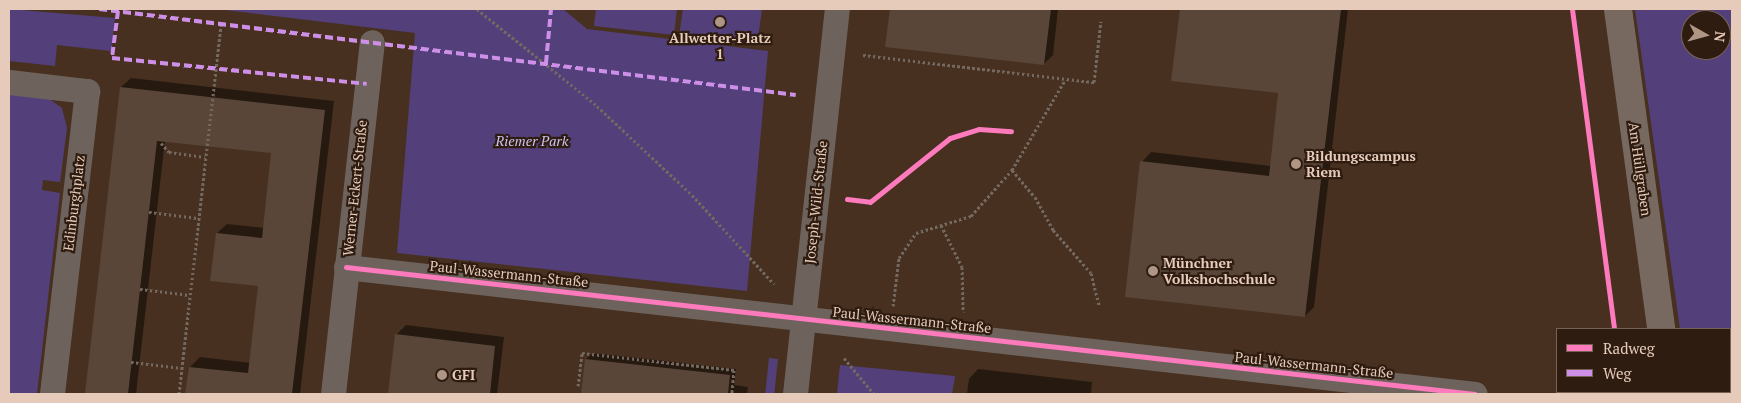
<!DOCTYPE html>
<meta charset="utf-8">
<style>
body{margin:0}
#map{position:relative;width:1741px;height:403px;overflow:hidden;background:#47301f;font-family:"PT Serif",serif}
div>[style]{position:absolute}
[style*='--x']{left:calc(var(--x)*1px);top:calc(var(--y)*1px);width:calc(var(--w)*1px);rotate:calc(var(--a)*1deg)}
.green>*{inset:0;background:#53407b;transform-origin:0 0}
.shadow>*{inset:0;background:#0007}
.building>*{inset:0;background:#594638}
.path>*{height:3px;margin-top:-1.5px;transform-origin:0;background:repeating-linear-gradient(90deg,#746961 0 2.5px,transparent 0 5px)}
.minor>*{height:25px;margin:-12.5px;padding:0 12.5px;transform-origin:12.5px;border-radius:12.5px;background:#6d635c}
.major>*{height:28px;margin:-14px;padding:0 14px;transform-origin:14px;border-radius:14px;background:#776960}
.quiet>*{height:4px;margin-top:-2px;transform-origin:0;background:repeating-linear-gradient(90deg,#ce8fe9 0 8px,transparent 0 12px)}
.cycleway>*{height:5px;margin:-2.5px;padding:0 2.5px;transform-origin:2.5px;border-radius:2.5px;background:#fd7abc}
.dots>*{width:14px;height:14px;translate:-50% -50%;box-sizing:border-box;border:2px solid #2f1c10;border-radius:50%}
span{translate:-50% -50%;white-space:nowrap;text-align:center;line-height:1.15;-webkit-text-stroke:4.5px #2f1c10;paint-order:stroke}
.poi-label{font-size:14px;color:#e6cbbb;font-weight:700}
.left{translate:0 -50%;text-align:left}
.park-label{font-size:14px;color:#ccc3f2;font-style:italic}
.street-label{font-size:14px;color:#e6cbbb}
.frame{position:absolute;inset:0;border:10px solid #e6cbbb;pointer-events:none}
.legend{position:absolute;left:1556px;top:328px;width:175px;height:65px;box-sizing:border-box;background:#2f1c10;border:1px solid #786254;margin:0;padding:6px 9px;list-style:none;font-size:15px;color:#e6cbbb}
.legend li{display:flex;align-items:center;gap:10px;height:25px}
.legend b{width:25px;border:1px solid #786254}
.north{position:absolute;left:1681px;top:10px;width:50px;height:50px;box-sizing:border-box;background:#2f1c10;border:1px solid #786254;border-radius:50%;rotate:97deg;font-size:14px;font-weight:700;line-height:20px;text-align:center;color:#e6cbbb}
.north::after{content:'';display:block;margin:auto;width:18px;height:22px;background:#ae9584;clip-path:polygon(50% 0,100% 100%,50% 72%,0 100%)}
</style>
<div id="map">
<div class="green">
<i style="clip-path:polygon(9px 9px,115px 18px,111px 51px,57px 45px,55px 66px,9px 61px)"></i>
<i style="clip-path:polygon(217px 9px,563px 9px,587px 29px,768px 51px,747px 291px,397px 253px,415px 33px)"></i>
<i style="clip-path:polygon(596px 9px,677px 9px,674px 35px,594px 26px)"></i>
<i style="clip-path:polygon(683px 9px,762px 9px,757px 45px,679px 36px)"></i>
<i style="clip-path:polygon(evenodd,1635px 9px,1732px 9px,1732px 394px,1689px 394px,1689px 392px,1730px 392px,1730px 329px,1680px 329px,1635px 9px,1691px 20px,1721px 20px,1721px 50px,1691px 50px,1691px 20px)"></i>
<i style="clip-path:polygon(9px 92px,45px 96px,62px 108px,67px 128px,60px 182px,43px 180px,42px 190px,60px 193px,37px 394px,9px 394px)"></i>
<i style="left:769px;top:358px;width:9px;height:36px;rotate:6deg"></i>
<i style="clip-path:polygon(840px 365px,955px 376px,952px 394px,837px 394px)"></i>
</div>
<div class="shadow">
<i style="clip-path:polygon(891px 9px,1058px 9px,1053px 55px,1044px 64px,887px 46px)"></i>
<i style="clip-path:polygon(1181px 9px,1348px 9px,1314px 307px,1305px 316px,1142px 162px,1151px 152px,1271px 166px,1279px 91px,1173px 79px)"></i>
<i style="clip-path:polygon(131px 78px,334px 101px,300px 394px,187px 394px,190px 367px,200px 357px,251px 363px,259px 285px,217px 233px,227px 224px,265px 228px,273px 151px,165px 140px,136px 394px,86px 394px,121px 87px)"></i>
<i style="clip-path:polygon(406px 325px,504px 337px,497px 394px,389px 394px,396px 335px)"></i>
<i style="clip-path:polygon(593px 353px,736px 369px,734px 385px,748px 387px,747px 394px,582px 394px,586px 359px)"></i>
<i style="clip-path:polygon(978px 369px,1092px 382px,1091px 394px,967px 394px,969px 379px)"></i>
</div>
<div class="building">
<i style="clip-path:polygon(890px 9px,1051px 9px,1044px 65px,885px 47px)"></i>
<i style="clip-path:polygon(1180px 9px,1341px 9px,1305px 317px,1125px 297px,1140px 161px,1269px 176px,1278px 93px,1171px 81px)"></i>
<i style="clip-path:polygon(120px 87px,325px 110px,292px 394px,185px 394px,189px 367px,248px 373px,258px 286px,210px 281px,216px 233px,262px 238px,271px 153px,157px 141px,128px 394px,85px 394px)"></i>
<i style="clip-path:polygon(395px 334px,495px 346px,490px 394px,388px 394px)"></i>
<i style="clip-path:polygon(585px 359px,730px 375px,728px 394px,581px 394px)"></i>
</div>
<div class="path">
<i style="--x:477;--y:9;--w:154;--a:38.9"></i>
<i style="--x:597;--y:106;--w:130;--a:43.1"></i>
<i style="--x:692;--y:195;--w:121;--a:47.3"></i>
<i style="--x:863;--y:55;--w:233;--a:6.7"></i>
<i style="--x:1094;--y:82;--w:61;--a:-83.5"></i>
<i style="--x:161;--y:143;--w:12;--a:48"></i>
<i style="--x:169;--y:152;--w:36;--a:8"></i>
<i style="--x:1012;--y:170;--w:35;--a:50"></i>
<i style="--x:1035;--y:197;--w:38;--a:61"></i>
<i style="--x:1053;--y:230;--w:57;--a:48.5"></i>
<i style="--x:1091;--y:273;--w:34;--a:76"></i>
<i style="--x:149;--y:212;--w:49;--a:7"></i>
<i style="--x:941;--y:225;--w:47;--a:63.4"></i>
<i style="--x:962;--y:267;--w:45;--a:88.7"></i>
<i style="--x:140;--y:289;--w:50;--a:6.8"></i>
<i style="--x:893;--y:306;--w:48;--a:-82.9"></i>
<i style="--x:899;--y:258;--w:30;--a:-56"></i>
<i style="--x:916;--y:233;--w:58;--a:-17.2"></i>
<i style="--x:971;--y:216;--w:62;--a:-48.3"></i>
<i style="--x:1012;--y:170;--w:104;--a:-59.5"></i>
<i style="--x:844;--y:358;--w:47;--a:50.2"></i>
<i style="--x:131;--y:362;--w:51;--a:6.7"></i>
<i style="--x:578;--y:386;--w:33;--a:-83"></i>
<i style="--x:582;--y:353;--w:153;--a:6.4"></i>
<i style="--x:734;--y:370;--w:24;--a:95"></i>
<i style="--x:179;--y:394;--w:373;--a:-83.5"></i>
</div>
<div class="minor">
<i style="--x:9;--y:82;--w:79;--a:6.6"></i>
<i style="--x:87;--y:91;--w:305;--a:96.6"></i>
<i style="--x:346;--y:267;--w:1136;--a:6.42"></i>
<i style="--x:333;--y:394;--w:354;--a:-83.7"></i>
<i style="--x:795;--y:394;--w:387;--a:-83.8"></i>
</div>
<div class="major">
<i style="--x:1618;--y:9;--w:323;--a:82.3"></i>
<i style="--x:1670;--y:392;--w:2;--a:90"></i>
</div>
<div class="quiet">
<i style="--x:99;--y:9;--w:702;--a:7.03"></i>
<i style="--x:118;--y:11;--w:47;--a:97.3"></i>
<i style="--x:112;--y:58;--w:256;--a:5.8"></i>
<i style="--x:546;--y:63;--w:54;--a:-84.7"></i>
<i style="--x:1622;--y:392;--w:2;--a:63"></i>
</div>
<div class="cycleway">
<i style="--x:1572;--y:9;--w:323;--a:82.5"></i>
<i style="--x:847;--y:199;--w:23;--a:7"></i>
<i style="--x:870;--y:202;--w:102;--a:-38.7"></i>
<i style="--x:950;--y:138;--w:30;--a:-17"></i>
<i style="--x:979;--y:129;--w:32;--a:4"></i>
<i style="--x:346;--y:267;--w:1136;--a:6.42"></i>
</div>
<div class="dots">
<i style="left:720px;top:22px;background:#ae9584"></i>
<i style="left:1296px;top:164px;background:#ae9584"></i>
<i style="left:1153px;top:271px;background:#ae9584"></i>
<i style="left:442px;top:375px;background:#ae9584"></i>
</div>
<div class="poi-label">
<span style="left:720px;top:46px">Allwetter-Platz<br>1</span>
<span class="left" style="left:1306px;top:164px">Bildungscampus<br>Riem</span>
<span class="left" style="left:1163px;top:271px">Münchner<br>Volkshochschule</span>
<span class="left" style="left:452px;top:375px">GFI</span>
</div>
<div class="park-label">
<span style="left:532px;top:141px">Riemer Park</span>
</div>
<div class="street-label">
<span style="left:1640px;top:169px;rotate:82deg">Am Hüllgraben</span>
<span style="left:355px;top:188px;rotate:-84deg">Werner-Eckert-Straße</span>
<span style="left:816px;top:202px;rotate:-84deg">Joseph-Wild-Straße</span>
<span style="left:74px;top:203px;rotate:-83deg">Edinburghplatz</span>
<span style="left:509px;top:274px;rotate:6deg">Paul-Wassermann-Straße</span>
<span style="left:912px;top:320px;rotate:6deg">Paul-Wassermann-Straße</span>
<span style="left:1314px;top:365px;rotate:6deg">Paul-Wassermann-Straße</span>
</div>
<div class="frame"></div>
<ul class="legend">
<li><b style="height:6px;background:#fd7abc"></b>Radweg</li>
<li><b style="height:6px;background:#ce8fe9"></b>Weg</li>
</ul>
<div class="north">N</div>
</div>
